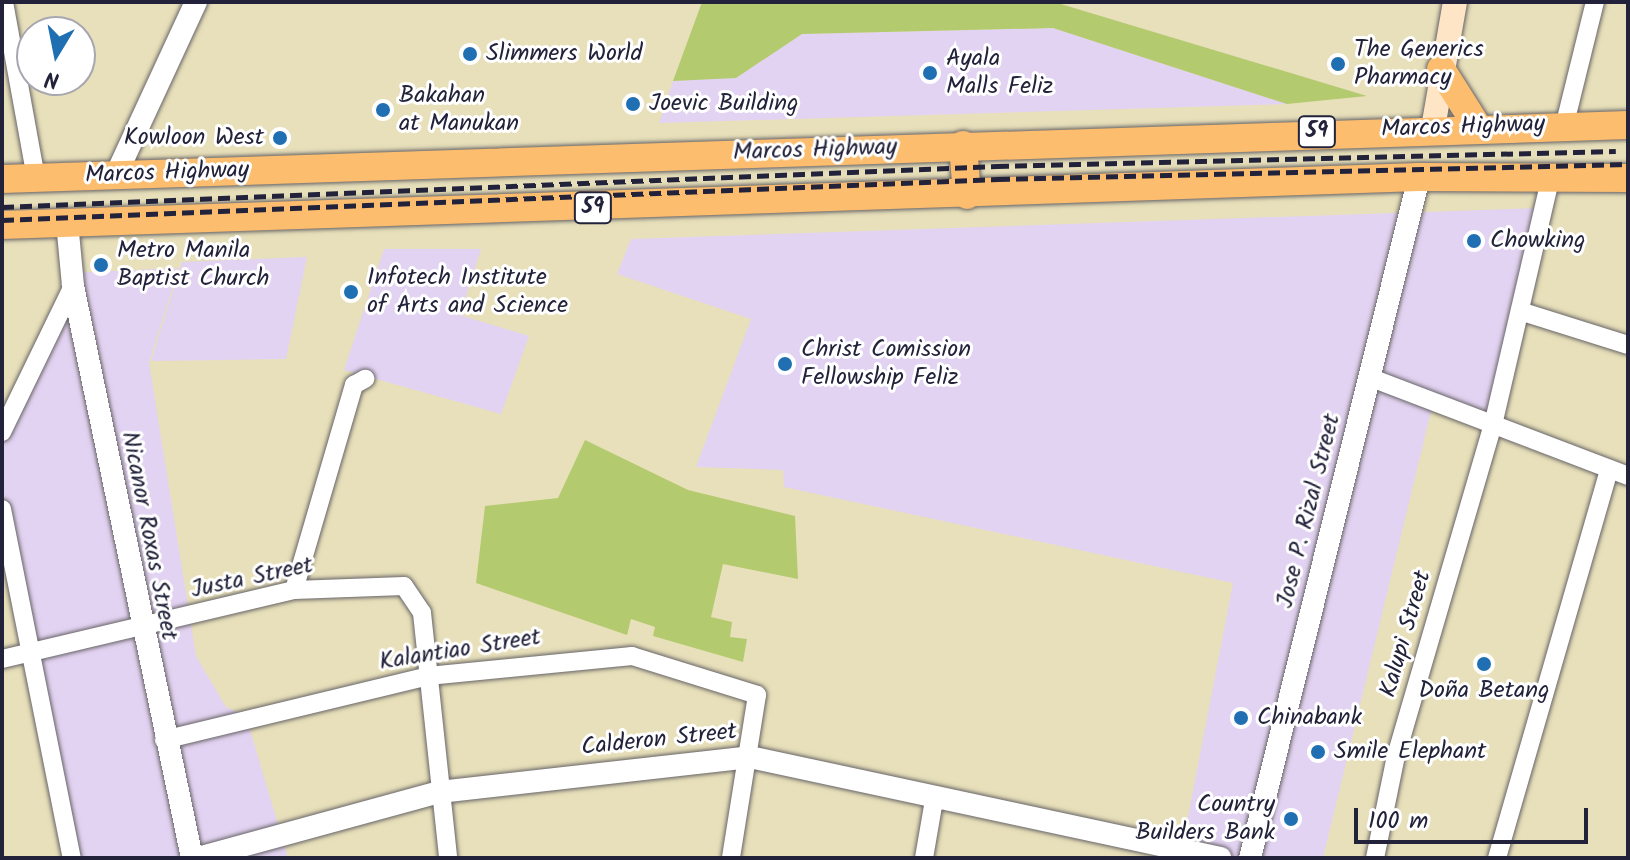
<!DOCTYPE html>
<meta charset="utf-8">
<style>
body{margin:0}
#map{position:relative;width:1630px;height:860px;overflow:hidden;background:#e8e0ba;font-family:Kalam,sans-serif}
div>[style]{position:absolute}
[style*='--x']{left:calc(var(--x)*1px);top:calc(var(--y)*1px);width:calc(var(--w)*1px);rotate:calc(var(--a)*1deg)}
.built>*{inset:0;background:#e3d3f2}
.green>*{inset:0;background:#b4ca6f}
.roads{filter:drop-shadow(0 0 2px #676467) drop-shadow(0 0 2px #676467)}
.minor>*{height:18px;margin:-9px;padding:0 9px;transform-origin:9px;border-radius:9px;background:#fff}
.tertiary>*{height:22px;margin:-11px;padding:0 11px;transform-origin:11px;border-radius:11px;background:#fff}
.secondary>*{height:24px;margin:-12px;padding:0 12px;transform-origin:12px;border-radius:12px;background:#fee5c5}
.primary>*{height:28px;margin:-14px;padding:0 14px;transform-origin:14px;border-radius:14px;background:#fcbd6f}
.rail>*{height:5px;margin-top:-2.5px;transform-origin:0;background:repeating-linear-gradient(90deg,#22223b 0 12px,transparent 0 18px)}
.dots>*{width:22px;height:22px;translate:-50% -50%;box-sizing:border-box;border:4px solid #fff;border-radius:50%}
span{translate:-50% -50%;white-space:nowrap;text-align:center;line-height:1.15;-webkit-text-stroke:6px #fff;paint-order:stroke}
.shield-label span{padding:2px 6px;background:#fff;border:2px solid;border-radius:6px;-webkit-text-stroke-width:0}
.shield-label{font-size:22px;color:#22223b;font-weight:700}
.poi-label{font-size:24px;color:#22223b}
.left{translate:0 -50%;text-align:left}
.right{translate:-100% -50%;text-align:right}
.street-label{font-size:24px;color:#22223b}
.frame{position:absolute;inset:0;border:4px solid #22223b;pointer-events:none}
.north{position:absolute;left:16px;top:16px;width:80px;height:80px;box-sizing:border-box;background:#fff;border:2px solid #a7a7b1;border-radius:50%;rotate:190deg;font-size:22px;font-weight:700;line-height:32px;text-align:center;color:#22223b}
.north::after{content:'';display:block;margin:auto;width:28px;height:36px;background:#1f6fb2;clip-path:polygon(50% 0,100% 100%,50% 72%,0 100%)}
.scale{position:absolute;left:1354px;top:808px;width:234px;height:36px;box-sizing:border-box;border:4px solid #22223b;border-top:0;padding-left:10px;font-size:24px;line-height:28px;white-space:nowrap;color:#22223b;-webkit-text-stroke:6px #fff;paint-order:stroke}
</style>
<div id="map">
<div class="built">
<i style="clip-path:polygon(1053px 28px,1287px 104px,659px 123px,673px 81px,736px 77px,802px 34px)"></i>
<i style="clip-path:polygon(1538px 208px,1487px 417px,1434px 399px,1323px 858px,1180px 858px,1233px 583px,784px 487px,783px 470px,696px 467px,751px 319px,617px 274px,631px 239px)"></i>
<i style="clip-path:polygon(384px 249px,481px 249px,460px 315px,529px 336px,501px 414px,344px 370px)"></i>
<i style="clip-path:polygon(307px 257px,286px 359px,151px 361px,182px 262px)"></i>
<i style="clip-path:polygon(179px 268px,149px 362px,196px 656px,226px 707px,246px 716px,288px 858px,81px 858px,2px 487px,2px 440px,69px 273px)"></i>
</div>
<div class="green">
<i style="clip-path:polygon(702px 2px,1054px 2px,1367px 96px,1287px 104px,1053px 28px,802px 34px,736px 78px,673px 81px)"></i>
<i style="clip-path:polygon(585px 440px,688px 490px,795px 516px,798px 579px,723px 564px,711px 617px,732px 622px,730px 637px,747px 639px,743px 662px,653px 636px,655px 627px,631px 619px,627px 635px,476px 583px,485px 506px,558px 498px)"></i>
</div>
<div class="roads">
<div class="minor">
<i style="--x:4;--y:2;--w:179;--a:79.7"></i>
<i style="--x:1565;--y:123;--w:125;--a:-76.1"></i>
<i style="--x:1520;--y:311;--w:113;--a:17.5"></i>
<i style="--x:1369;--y:377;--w:277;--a:20.9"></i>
<i style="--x:2;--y:432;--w:162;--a:-64.1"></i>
<i style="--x:2;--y:509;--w:356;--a:78.7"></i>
<i style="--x:294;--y:590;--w:214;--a:-73.7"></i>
<i style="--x:354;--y:385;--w:13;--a:-29"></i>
<i style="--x:2;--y:659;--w:300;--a:-13.3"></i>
<i style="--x:294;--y:590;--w:110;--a:-2.1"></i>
<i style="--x:404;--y:586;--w:32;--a:56"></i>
<i style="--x:422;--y:613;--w:246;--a:83.9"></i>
<i style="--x:164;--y:740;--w:272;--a:-13.6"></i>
<i style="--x:428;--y:676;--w:205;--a:-5.6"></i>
<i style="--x:632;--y:656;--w:131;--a:17.3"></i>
<i style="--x:757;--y:695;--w:165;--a:99.1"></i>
<i style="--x:924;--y:858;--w:59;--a:-80.2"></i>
<i style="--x:1375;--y:858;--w:104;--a:-78.4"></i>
<i style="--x:1396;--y:756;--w:345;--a:-73.7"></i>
<i style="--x:1493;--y:425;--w:257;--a:-76.9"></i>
<i style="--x:1497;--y:858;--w:405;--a:-73.9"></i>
</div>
<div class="tertiary">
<i style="--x:116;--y:175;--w:191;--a:-65.2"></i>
<i style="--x:67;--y:222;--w:64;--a:84.6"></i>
<i style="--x:73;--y:286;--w:584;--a:78.25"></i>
<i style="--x:198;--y:858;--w:250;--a:-15.3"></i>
<i style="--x:439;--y:792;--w:313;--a:-6.4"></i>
<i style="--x:750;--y:757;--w:481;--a:12.1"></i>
<i style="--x:1250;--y:858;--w:702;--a:-76.06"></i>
</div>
<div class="secondary">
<i style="--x:1433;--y:128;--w:128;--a:-80.1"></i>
</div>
<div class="primary">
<i style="--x:1441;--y:69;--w:67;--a:57.7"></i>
<i style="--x:963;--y:145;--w:50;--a:85.4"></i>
<i style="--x:2;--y:179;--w:1627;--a:-1.9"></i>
<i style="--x:2;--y:225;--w:1418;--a:-1.94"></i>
<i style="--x:1419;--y:177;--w:209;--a:0.3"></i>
</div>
</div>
<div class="rail">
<i style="--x:2;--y:207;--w:996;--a:-2.36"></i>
<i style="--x:997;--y:166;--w:619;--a:-1.39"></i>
<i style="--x:2;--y:220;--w:997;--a:-2.36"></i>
<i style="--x:998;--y:179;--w:630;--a:-1.36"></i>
</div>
<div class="dots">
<i style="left:470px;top:54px;background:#1f6fb2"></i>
<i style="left:1338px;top:64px;background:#1f6fb2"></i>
<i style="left:930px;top:73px;background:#1f6fb2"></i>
<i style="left:633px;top:104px;background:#1f6fb2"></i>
<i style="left:383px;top:110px;background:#1f6fb2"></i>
<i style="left:280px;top:138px;background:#1f6fb2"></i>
<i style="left:1474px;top:241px;background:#1f6fb2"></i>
<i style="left:101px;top:265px;background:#1f6fb2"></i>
<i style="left:351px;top:292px;background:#1f6fb2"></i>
<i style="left:785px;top:364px;background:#1f6fb2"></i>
<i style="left:1484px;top:664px;background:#1f6fb2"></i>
<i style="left:1241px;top:718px;background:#1f6fb2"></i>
<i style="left:1318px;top:752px;background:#1f6fb2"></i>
<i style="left:1291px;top:819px;background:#1f6fb2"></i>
</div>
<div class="shield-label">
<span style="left:1317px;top:132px">59</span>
<span style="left:593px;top:208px">59</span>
</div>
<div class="poi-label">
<span class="left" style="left:1354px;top:64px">The Generics<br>Pharmacy</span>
<span class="left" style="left:486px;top:54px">Slimmers World</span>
<span class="left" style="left:946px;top:73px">Ayala<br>Malls Feliz</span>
<span class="left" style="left:399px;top:110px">Bakahan<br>at Manukan</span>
<span class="left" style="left:649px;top:104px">Joevic Building</span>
<span class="right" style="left:264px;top:138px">Kowloon West</span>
<span class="left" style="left:1490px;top:241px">Chowking</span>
<span class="left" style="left:117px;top:265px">Metro Manila<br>Baptist Church</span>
<span class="left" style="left:367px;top:292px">Infotech Institute<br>of Arts and Science</span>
<span class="left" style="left:801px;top:364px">Christ Comission<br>Fellowship Feliz</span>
<span style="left:1484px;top:691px">Doña Betang</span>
<span class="left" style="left:1257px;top:718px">Chinabank</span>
<span class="left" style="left:1334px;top:752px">Smile Elephant</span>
<span class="right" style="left:1275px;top:819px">Country<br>Builders Bank</span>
</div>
<div class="street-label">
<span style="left:1463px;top:127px;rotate:-2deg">Marcos Highway</span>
<span style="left:815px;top:150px;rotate:-2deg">Marcos Highway</span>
<span style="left:167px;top:173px;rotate:-2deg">Marcos Highway</span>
<span style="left:1309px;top:511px;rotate:-76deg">Jose P. Rizal Street</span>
<span style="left:149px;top:536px;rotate:79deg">Nicanor Roxas Street</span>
<span style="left:252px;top:578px;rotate:-12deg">Justa Street</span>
<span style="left:1406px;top:634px;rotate:-74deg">Kalupi Street</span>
<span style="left:460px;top:650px;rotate:-9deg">Kalantiao Street</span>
<span style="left:659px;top:740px;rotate:-6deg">Calderon Street</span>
</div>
<div class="frame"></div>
<div class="north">N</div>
<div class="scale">100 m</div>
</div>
